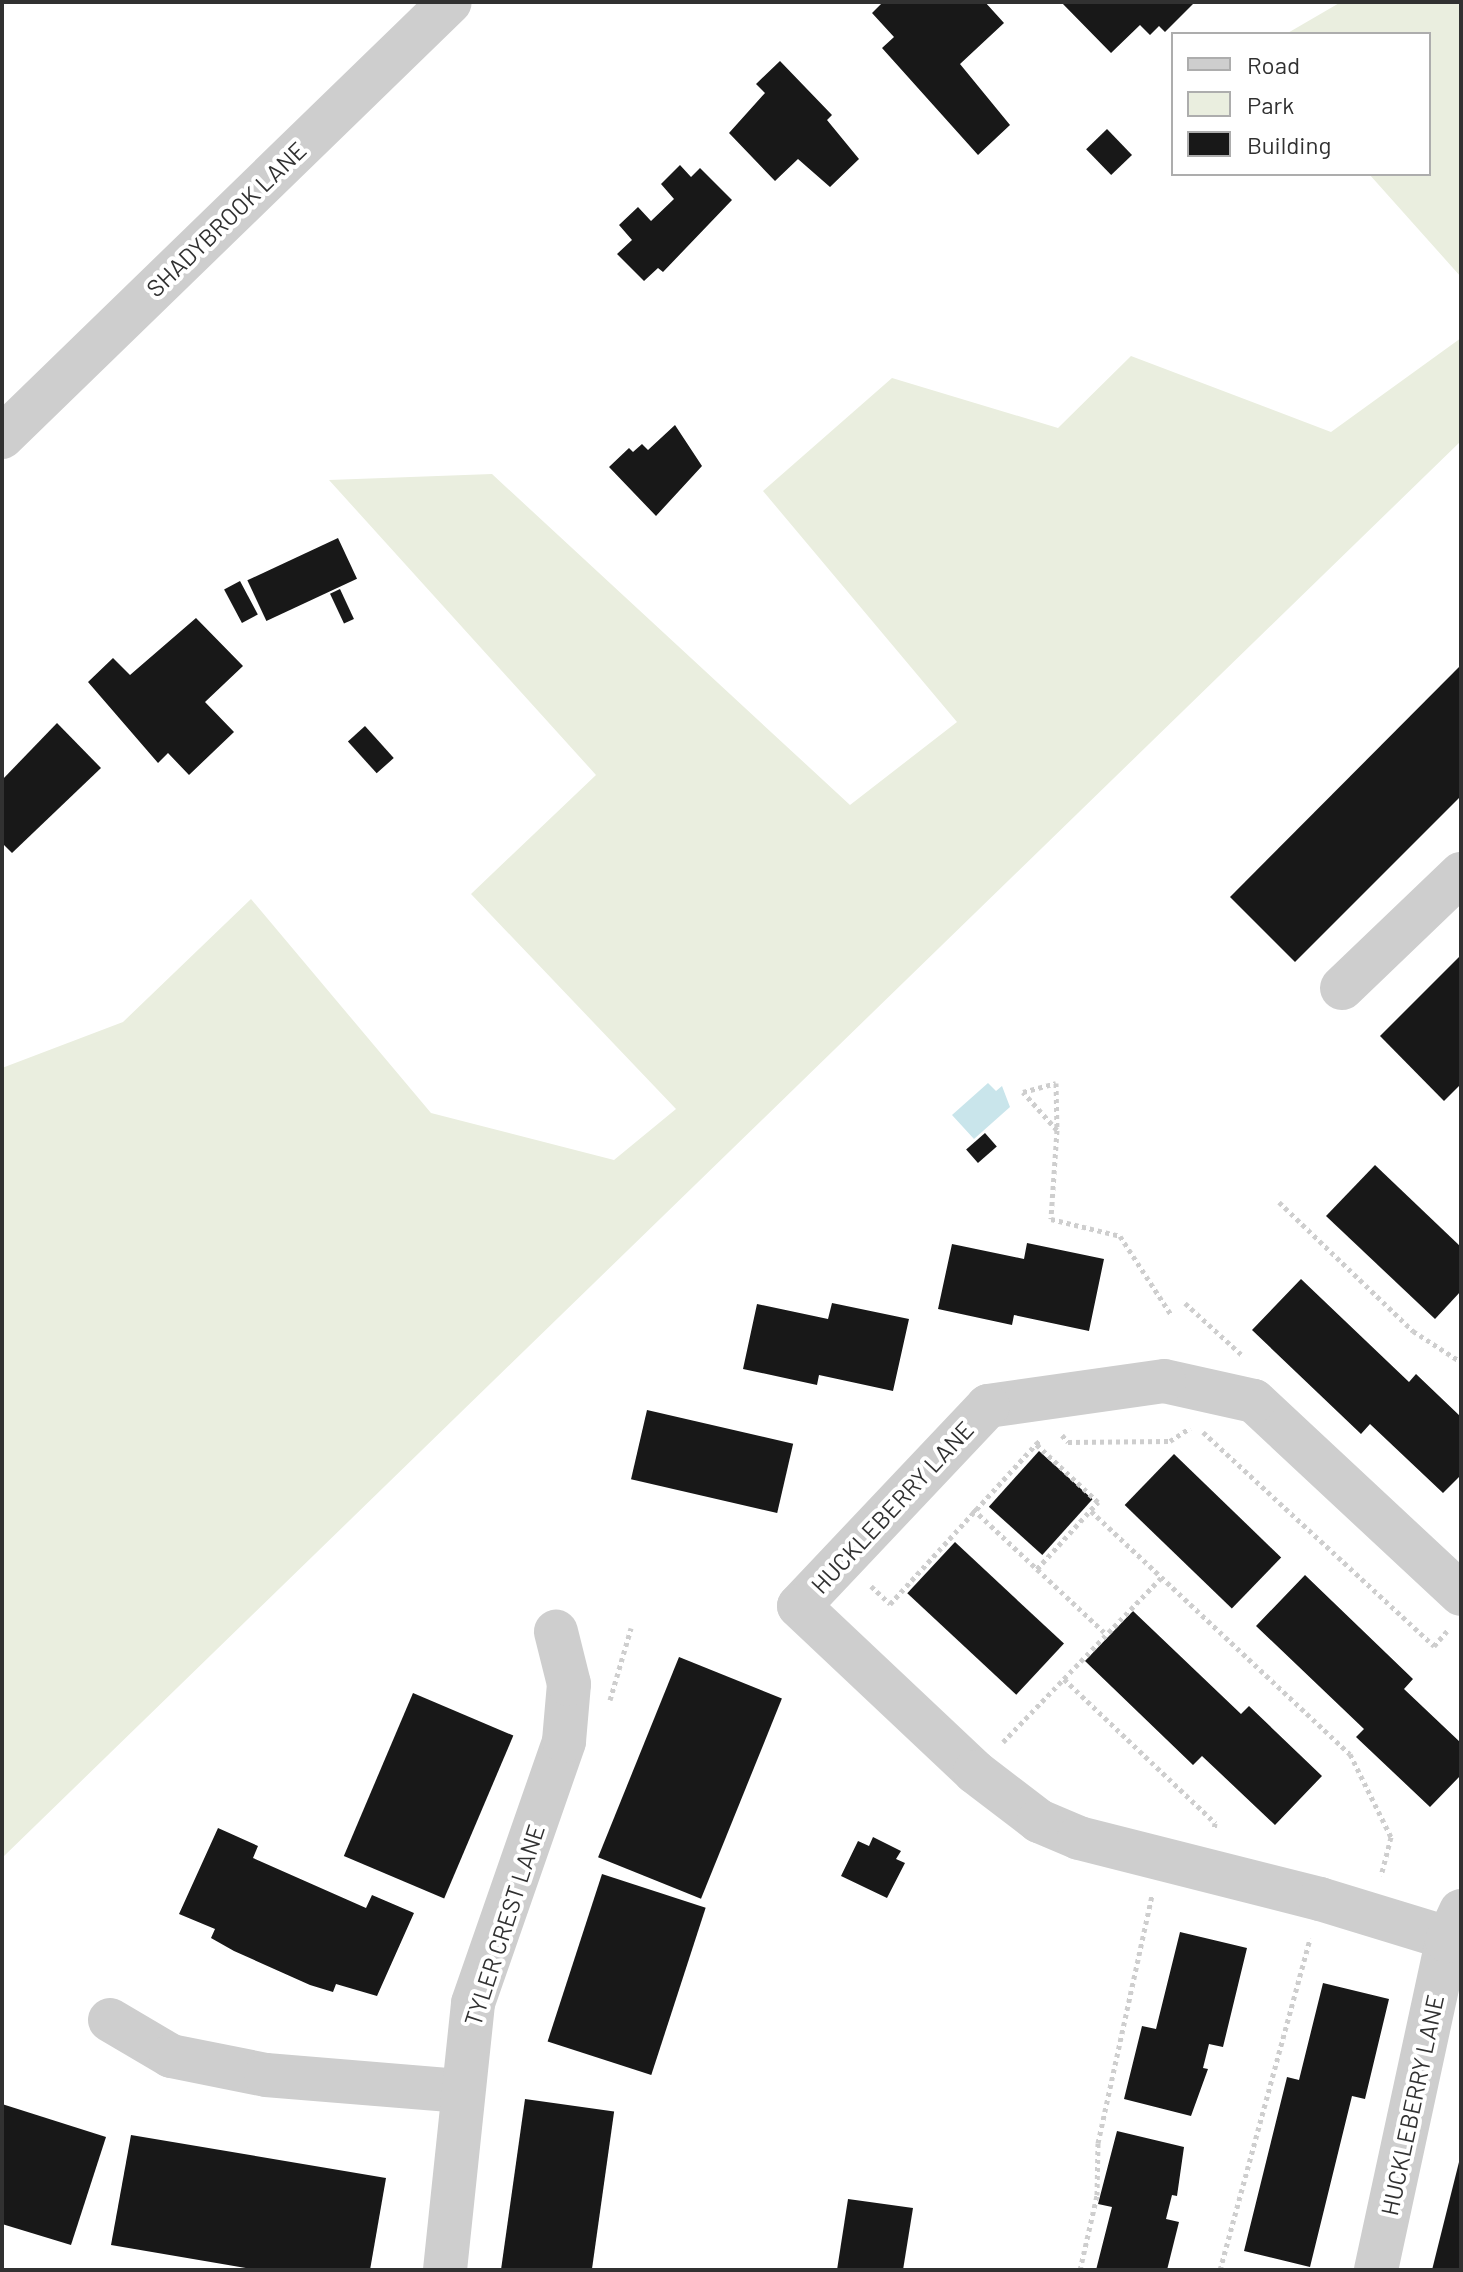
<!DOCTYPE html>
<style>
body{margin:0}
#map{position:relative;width:1463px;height:2272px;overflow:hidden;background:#fff;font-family:Barlow,sans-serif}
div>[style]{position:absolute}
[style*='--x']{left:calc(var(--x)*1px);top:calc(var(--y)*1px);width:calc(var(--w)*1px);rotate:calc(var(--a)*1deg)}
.green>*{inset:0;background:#eaeedf}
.water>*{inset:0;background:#c9e5eb}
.building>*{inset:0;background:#181818;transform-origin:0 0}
.path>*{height:5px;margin-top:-2.5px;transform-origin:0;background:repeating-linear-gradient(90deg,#cecece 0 4px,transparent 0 8px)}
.minor>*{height:44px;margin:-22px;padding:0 22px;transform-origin:22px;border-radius:22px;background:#cecece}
span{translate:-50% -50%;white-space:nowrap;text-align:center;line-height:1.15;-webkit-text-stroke:8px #fff;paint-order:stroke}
.street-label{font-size:24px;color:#313131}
.frame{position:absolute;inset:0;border:4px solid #313131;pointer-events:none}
.legend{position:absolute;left:1171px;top:32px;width:260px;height:144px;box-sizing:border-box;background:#fff;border:2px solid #adadad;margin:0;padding:10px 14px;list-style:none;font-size:24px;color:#313131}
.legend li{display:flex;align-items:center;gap:16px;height:40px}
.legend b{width:40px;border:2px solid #adadad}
</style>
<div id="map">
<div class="green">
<i style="clip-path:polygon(1341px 2px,1461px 2px,1461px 277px,1369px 174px,1429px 174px,1429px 34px,1286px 34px)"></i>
<i style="clip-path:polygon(1461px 338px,1461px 441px,2px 1858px,2px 1068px,123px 1022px,251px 899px,431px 1113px,614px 1160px,676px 1109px,471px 894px,596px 775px,329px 480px,492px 474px,850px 805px,957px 722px,763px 491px,892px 378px,1058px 428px,1131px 356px,1331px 432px)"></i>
</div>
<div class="water">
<i style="clip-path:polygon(988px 1083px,996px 1091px,1002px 1086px,1010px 1107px,974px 1139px,952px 1115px)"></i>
</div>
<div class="building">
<i style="clip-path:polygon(883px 2px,985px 2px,1004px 23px,960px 64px,1010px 125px,978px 155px,882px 48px,894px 37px,872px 13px)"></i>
<i style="clip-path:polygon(1061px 2px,1195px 2px,1165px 32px,1159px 26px,1150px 35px,1140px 25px,1111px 53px)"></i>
<i style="clip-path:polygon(780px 61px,832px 115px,827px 120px,859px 159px,830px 187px,798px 159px,775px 181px,729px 133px,765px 93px,756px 84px)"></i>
<i style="left:1107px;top:129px;width:36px;height:29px;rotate:46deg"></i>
<i style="clip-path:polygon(680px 165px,691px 177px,700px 168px,732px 200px,663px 272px,658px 268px,644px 281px,617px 254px,632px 240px,619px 225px,638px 207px,651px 221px,674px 199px,661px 184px)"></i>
<i style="clip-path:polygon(675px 425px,702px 466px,656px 516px,609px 467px,629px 448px,633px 452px,642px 444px,648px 450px)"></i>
<i style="left:338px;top:538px;width:45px;height:100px;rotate:65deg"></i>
<i style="left:240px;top:581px;width:38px;height:18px;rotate:62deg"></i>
<i style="left:340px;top:589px;width:33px;height:11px;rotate:65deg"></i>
<i style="clip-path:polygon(196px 618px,243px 666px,205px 702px,234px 732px,189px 775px,168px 753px,158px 763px,88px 682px,113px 658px,130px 675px)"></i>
<i style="clip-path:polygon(1461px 665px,1461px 796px,1295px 962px,1230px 897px)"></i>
<i style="clip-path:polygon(57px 723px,101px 768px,12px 853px,2px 843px,2px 780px)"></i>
<i style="left:365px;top:726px;width:43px;height:23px;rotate:48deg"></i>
<i style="clip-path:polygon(1461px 955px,1461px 1084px,1444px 1101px,1380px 1036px)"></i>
<i style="left:985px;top:1133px;width:18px;height:25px;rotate:49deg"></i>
<i style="clip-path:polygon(1375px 1165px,1461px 1247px,1461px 1291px,1435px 1319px,1326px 1216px)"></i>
<i style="clip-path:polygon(1027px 1243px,1104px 1259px,1089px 1331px,1014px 1315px,1012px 1325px,938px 1309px,952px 1244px,1024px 1259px)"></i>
<i style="clip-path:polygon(1301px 1279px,1409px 1382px,1416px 1374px,1461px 1417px,1461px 1475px,1443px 1493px,1370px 1424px,1361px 1434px,1252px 1330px)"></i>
<i style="clip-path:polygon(832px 1303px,909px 1319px,893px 1391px,819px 1375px,817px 1385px,743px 1369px,757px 1304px,828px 1319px)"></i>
<i style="left:647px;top:1410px;width:150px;height:71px;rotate:13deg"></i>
<i style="left:1039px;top:1451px;width:72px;height:75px;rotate:42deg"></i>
<i style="left:1174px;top:1454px;width:149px;height:71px;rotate:44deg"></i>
<i style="left:955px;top:1542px;width:149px;height:70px;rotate:43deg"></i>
<i style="clip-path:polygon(1305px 1575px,1413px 1679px,1404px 1689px,1461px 1743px,1461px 1775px,1430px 1807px,1356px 1737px,1364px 1729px,1256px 1626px)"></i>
<i style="clip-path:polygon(1133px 1611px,1241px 1714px,1249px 1706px,1322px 1776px,1275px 1825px,1202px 1756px,1193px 1765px,1085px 1661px)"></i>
<i style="left:679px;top:1657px;width:111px;height:216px;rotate:22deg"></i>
<i style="left:413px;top:1693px;width:109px;height:177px;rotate:23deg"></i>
<i style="clip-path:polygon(218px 1828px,258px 1846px,253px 1858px,366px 1908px,372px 1895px,414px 1913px,377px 1996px,336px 1984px,333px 1992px,310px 1985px,234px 1951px,211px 1938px,215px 1929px,179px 1914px)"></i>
<i style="clip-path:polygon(873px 1837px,901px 1851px,896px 1859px,905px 1863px,887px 1898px,841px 1876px,858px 1841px,869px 1846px)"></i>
<i style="left:602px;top:1874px;width:109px;height:176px;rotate:18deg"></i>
<i style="clip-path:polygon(1180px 1932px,1247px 1948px,1223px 2047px,1209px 2044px,1203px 2068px,1208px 2069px,1191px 2116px,1124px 2099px,1142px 2026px,1156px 2029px)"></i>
<i style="clip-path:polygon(1323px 1983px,1389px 1999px,1365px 2099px,1352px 2096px,1310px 2267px,1244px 2251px,1287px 2077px,1299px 2080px)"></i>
<i style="left:525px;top:2099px;width:90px;height:173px;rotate:8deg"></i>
<i style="clip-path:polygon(2px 2104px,106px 2137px,71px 2245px,2px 2224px)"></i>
<i style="clip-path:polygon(1117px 2131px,1184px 2147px,1177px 2196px,1172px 2195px,1166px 2219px,1179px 2222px,1167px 2270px,1096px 2270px,1112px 2207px,1098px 2204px)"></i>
<i style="clip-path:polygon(131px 2135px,386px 2178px,370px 2270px,258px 2270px,111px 2245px)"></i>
<i style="clip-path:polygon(1460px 2158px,1461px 2270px,1432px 2270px)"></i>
<i style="clip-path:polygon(848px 2199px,913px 2208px,903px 2270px,837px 2270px)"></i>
</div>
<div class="path">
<i style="--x:1057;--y:1130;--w:51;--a:-131.8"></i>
<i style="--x:1023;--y:1092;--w:34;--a:-15"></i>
<i style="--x:1056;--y:1083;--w:47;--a:88.8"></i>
<i style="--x:1057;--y:1130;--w:89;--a:93.9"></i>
<i style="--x:1051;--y:1219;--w:71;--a:13.8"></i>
<i style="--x:1120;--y:1236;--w:95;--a:57"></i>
<i style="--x:1279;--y:1202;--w:186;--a:43.9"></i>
<i style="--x:1413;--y:1331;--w:57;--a:32.9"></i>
<i style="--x:1185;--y:1303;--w:79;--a:42.4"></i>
<i style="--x:1203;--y:1432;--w:315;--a:42.8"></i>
<i style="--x:1434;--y:1646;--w:23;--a:-49"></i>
<i style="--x:1062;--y:1435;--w:9;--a:49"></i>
<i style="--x:1068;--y:1442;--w:102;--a:-0.6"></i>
<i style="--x:1170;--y:1441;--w:24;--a:-33"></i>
<i style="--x:973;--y:1509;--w:184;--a:43.2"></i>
<i style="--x:1091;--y:1511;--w:355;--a:43.2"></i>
<i style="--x:1350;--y:1754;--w:93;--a:63.7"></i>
<i style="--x:1391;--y:1837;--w:40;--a:104.4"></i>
<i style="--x:1037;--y:1569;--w:91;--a:-47.7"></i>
<i style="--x:1098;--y:1502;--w:85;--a:-136.9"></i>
<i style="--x:1036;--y:1444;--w:6;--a:-39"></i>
<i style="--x:871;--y:1586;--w:26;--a:43"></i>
<i style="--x:890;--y:1604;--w:217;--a:-47.6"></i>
<i style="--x:1064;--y:1679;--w:209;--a:43.6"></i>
<i style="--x:1215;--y:1823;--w:7;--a:98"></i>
<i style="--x:610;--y:1700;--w:75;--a:-73.7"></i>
<i style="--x:1003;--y:1742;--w:229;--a:-46.1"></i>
<i style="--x:1080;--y:2270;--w:77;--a:-77.2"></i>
<i style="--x:1097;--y:2195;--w:52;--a:-88.9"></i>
<i style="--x:1098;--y:2143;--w:254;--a:-77.7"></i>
<i style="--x:1220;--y:2270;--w:344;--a:-74.8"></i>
</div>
<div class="minor">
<i style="--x:2;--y:437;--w:624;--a:-44.16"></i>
<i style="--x:1342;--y:988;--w:165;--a:-43.8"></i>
<i style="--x:1461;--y:1594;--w:283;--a:-137"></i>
<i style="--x:1254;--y:1401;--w:92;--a:-167.5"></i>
<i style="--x:1164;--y:1381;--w:178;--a:171.9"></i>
<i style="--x:988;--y:1406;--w:275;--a:133.4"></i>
<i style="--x:799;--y:1606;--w:242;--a:43.3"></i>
<i style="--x:975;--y:1772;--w:81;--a:37.4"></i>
<i style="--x:1039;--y:1821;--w:43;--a:23"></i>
<i style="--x:1079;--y:1838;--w:249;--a:14.2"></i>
<i style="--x:1320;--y:1899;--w:147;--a:17"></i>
<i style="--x:110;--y:2020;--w:71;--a:30.5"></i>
<i style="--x:171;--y:2056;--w:97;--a:11.3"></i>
<i style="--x:266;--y:2075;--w:194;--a:4.7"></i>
<i style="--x:445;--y:2270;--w:268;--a:-84"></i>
<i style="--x:473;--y:2003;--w:277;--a:-70.8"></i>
<i style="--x:564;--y:1741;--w:57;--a:-85"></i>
<i style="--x:569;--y:1684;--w:54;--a:-104"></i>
<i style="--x:1376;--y:2270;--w:337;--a:-77.8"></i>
<i style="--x:1447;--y:1941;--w:33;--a:-65"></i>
</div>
<div class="street-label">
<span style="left:226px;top:219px;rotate:-44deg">SHADYBROOK LANE</span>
<span style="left:892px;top:1507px;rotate:-47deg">HUCKLEBERRY LANE</span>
<span style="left:504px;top:1925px;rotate:-72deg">TYLER CREST LANE</span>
<span style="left:1412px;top:2105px;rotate:-78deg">HUCKLEBERRY LANE</span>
</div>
<div class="frame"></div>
<ul class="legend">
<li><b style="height:10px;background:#cecece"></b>Road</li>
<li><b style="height:22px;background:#eaeedf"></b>Park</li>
<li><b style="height:22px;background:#181818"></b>Building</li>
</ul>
</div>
